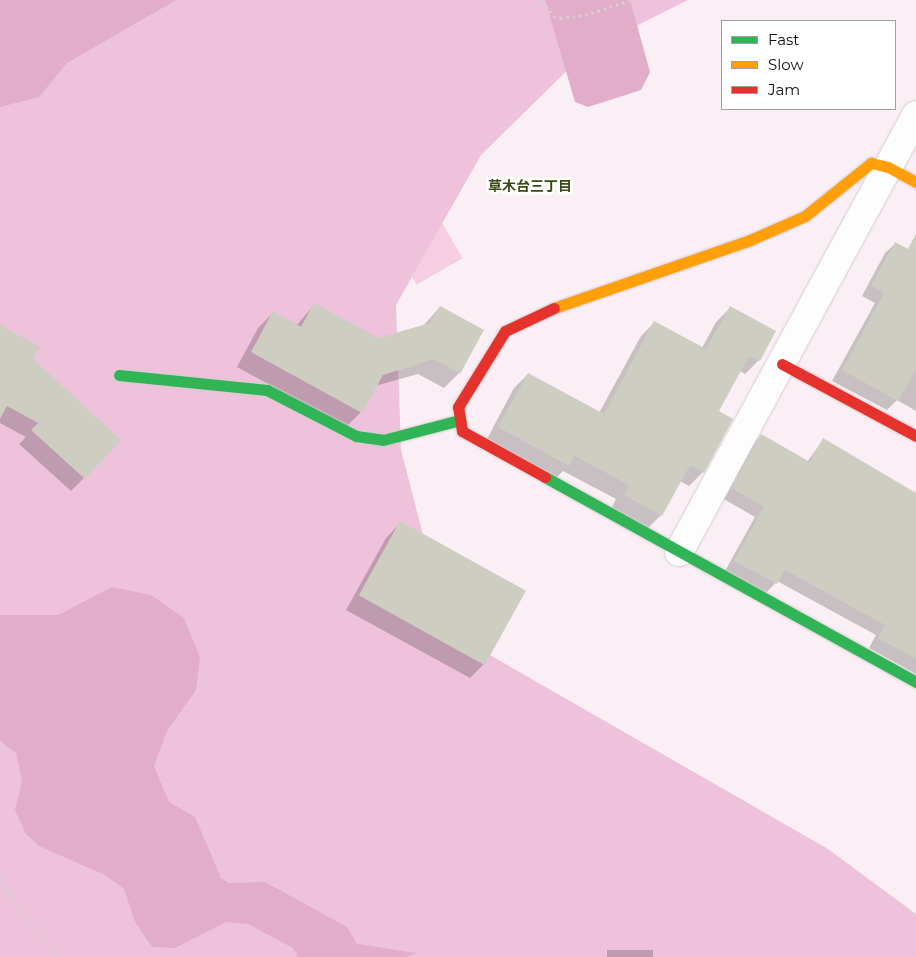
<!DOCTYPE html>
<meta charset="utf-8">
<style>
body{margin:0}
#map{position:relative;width:916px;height:957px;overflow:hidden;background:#faeff4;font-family:Montserrat,"Noto Sans JP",sans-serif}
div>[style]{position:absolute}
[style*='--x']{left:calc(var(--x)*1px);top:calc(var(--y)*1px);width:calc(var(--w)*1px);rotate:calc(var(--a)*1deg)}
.green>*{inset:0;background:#f5cee2;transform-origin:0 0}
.forest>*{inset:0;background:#eec2da}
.water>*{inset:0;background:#e2adc9}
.shadow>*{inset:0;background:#0003;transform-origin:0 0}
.building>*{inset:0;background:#cdcdc1;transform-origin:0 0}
.path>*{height:3px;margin-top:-1.5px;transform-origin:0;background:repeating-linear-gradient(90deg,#d2d0d0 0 2.5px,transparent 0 6.5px)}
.roads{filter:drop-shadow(0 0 1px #d4cbd0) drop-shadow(0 0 1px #d4cbd0)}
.street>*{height:28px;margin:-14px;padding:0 14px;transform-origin:14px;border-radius:14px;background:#fefdfd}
.fast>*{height:11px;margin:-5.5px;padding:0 5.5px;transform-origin:5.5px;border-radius:5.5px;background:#30b455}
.slow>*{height:11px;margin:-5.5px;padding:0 5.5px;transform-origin:5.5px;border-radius:5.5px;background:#ff9f0a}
.jam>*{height:11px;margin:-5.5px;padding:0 5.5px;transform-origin:5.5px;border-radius:5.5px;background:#e5322d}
span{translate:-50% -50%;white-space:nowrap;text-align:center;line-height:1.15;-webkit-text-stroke:5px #fff;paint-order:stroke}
.neighbourhood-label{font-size:14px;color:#3a4a14;font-weight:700}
.legend{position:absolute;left:721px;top:20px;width:175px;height:90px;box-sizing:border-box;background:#fff;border:1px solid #a19e9f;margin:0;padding:6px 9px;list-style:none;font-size:15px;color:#130c10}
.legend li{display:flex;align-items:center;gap:10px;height:25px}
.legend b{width:25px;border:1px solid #a19e9f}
</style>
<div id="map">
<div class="green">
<i style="left:400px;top:150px;width:125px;height:53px;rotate:60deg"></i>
</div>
<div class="forest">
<i style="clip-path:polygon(0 0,688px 0,588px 50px,481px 155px,396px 305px,401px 450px,448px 631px,828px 849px,916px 914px,916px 957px,0 957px)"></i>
</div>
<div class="water">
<i style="clip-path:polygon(0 0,176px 0,67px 63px,39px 97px,0 107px)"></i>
<i style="clip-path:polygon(545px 0,630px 0,650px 72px,641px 90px,588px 107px,575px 102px)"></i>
<i style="clip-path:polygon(112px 587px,151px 595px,184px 618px,200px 657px,196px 690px,167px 731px,154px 766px,169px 802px,195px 817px,221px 878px,229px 883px,265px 882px,347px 927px,357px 944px,417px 953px,405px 957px,298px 957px,293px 948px,248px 924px,226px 922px,175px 948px,152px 947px,135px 922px,124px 889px,105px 875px,39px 846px,26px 834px,15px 810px,22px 781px,16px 753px,0 741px,0 615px,58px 615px)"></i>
</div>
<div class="shadow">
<i style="clip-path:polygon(896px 243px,916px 254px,916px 411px,897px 400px,887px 410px,832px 381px,875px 303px,862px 296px,885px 253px)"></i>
<i style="clip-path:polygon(314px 305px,378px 340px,423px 326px,440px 307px,482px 330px,459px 373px,444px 388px,418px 374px,375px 386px,361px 412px,346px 427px,237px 367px,258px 328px,273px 313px,296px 326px)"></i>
<i style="clip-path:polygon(730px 308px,759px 360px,745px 374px,740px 371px,718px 411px,703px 472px,689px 486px,680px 481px,661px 515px,647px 529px,611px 509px,616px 499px,563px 471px,555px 479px,486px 441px,514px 388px,528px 374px,599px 413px,641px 336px,655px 322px,702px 348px,716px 322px)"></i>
<i style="clip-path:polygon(0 326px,31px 359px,84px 478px,71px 491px,19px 444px,26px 437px,0 423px)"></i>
<i style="clip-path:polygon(761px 436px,807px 462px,823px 440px,916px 495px,916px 674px,869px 648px,876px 635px,777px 581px,766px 593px,725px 571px,755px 517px,722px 498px,751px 446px)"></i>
<i style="clip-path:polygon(400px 523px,485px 663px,470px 678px,346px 610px,386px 538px)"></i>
<i style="left:607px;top:950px;width:46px;height:9px"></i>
</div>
<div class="building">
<i style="clip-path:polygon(916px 234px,916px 369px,898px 401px,842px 370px,884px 293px,871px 286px,895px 242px,908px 249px)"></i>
<i style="clip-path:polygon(314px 303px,378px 338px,430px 323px,440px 306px,484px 330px,460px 374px,434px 359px,383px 375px,362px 413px,251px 352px,273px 311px,301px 327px)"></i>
<i style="clip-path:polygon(730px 306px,776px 331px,760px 361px,749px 356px,719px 411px,733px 419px,704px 473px,690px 465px,662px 516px,624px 495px,629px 485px,575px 456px,569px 466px,498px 427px,528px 373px,604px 414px,654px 321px,706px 349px)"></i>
<i style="clip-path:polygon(0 325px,40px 347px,33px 359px,121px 440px,85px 479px,31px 430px,38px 423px,7px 406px,0 419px)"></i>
<i style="clip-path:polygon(761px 434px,810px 462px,823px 438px,916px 493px,916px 659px,878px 638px,885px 625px,785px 570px,777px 584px,734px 561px,764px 507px,731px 488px)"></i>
<i style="left:400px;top:521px;width:144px;height:85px;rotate:29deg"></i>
</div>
<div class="path">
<i style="--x:542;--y:0;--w:19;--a:55"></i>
<i style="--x:553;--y:16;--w:7;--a:16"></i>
<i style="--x:560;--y:18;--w:25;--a:-7"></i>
<i style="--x:585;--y:15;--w:48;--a:-18.1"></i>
<i style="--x:0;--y:876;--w:21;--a:62"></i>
<i style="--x:10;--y:895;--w:66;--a:52.4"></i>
<i style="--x:50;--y:947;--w:15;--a:42"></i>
</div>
<div class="roads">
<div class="street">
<i style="--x:679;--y:552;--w:497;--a:-61.5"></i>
</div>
<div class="fast">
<i style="--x:119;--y:375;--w:149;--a:5.8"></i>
<i style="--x:267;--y:390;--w:100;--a:27.3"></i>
<i style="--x:356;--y:436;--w:27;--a:8"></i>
<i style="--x:383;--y:440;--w:80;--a:-14.6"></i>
<i style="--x:545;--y:477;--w:424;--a:28.9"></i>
</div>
<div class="slow">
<i style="--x:554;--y:308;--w:207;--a:-19.1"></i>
<i style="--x:750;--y:240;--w:60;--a:-23.6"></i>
<i style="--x:805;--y:216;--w:85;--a:-38.8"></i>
<i style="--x:871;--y:163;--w:17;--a:13"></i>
<i style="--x:888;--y:167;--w:32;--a:28"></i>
</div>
<div class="jam">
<i style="--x:782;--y:364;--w:152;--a:28.2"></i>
<i style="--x:545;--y:477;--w:95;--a:-151"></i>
<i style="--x:462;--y:431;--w:24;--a:-99"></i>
<i style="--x:458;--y:407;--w:89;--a:-58.3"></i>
<i style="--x:505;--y:331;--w:54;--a:-25.1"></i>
</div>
</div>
<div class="neighbourhood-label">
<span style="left:530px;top:186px">草木台三丁目</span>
</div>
<ul class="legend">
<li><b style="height:6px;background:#30b455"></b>Fast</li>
<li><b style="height:6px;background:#ff9f0a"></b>Slow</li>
<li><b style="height:6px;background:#e5322d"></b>Jam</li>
</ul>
</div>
